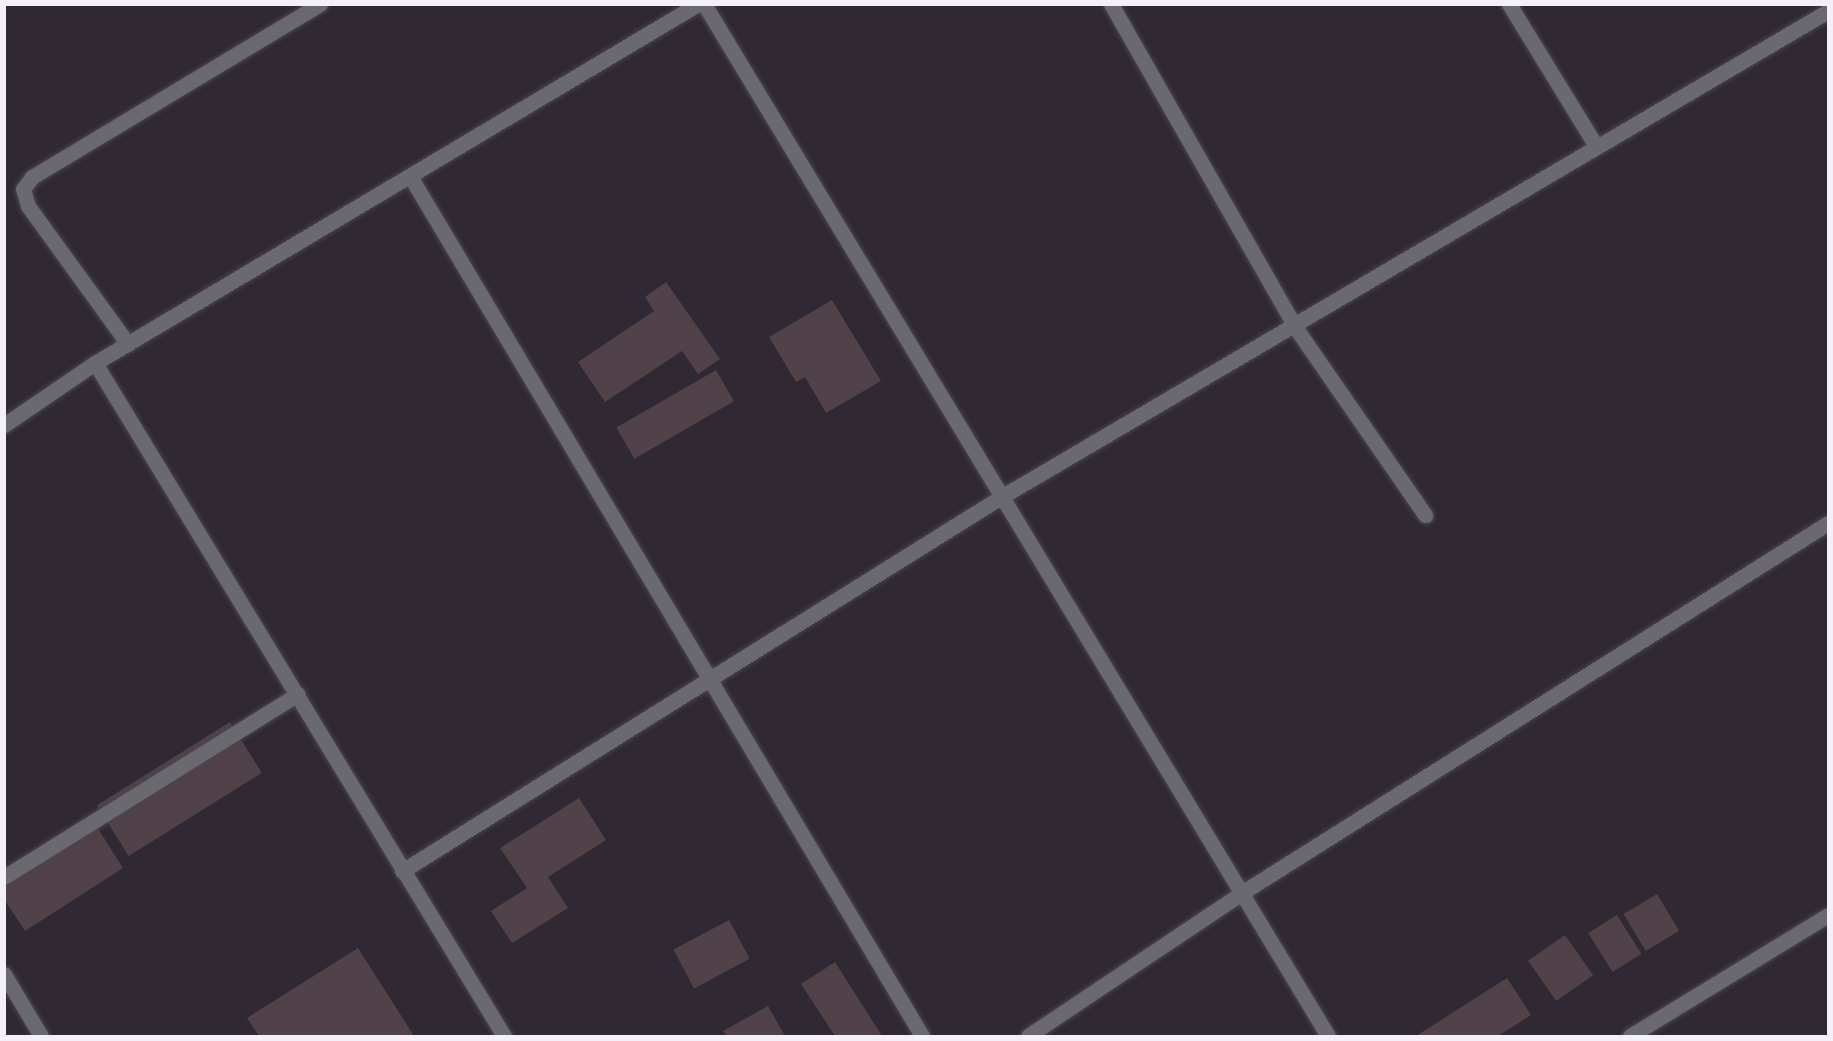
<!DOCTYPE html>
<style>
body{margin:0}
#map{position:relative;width:1833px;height:1041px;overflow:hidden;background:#302833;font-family:"Archivo Narrow",sans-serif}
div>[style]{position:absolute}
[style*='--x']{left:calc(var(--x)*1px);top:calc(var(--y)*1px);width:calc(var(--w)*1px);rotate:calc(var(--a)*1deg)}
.building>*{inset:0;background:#514249;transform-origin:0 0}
.roads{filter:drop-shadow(0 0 2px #4c444e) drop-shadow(0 0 2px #4c444e)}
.minor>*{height:15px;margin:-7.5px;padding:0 7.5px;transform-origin:7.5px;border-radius:7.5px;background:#69696f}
span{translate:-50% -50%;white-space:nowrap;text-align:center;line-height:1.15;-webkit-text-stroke:4.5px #161217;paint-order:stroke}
.frame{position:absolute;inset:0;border:6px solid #f5eff7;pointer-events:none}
</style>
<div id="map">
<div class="building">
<i style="clip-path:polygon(666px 282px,720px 359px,698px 374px,682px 351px,605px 402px,578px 362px,654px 311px,645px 297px)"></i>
<i style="clip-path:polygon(832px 300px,881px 381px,826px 413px,805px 377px,796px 382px,769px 337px)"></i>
<i style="left:716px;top:370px;width:36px;height:115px;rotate:60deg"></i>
<i style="left:230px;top:722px;width:60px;height:157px;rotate:58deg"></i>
<i style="clip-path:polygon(579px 798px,606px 840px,548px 877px,568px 908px,512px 943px,491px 911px,527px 888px,500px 848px)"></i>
<i style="clip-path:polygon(95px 824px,123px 868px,25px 931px,4px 899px,4px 881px)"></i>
<i style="left:1657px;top:894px;width:43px;height:39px;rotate:59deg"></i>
<i style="left:1617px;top:915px;width:46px;height:34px;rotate:58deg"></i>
<i style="left:729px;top:920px;width:44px;height:63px;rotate:62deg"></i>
<i style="left:1565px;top:935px;width:49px;height:45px;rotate:55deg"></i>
<i style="clip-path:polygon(358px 948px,414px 1036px,259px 1036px,247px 1018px)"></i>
<i style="clip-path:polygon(835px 962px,882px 1036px,835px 1036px,801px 984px)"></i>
<i style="clip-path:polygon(1507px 978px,1531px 1015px,1498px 1036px,1416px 1036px)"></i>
<i style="clip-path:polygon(768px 1006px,785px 1036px,727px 1036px,723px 1031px)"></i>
</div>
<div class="roads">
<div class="minor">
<i style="--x:704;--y:4;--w:1206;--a:58.84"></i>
<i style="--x:1111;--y:4;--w:372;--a:60.3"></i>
<i style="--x:1295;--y:327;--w:229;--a:55.3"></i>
<i style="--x:1509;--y:4;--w:167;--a:58.5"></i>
<i style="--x:410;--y:176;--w:1001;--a:59.23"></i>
<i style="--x:128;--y:344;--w:170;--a:-125.9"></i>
<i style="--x:28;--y:206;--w:18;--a:-106"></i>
<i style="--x:23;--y:189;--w:15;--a:-53"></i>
<i style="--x:32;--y:177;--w:336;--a:-31"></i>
<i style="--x:95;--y:363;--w:788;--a:58.71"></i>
<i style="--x:4;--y:425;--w:110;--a:-34.3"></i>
<i style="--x:95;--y:363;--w:702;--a:-30.77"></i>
<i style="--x:402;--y:871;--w:706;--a:-31.98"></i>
<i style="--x:1001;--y:497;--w:959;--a:-30.44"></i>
<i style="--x:4;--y:877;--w:346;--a:-31.9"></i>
<i style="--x:4;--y:974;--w:72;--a:59.2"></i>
<i style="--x:1028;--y:1036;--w:259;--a:-33.8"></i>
<i style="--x:1243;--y:892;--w:692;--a:-32.24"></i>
<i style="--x:1630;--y:1036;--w:232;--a:-31.4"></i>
</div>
</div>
<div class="frame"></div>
</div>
